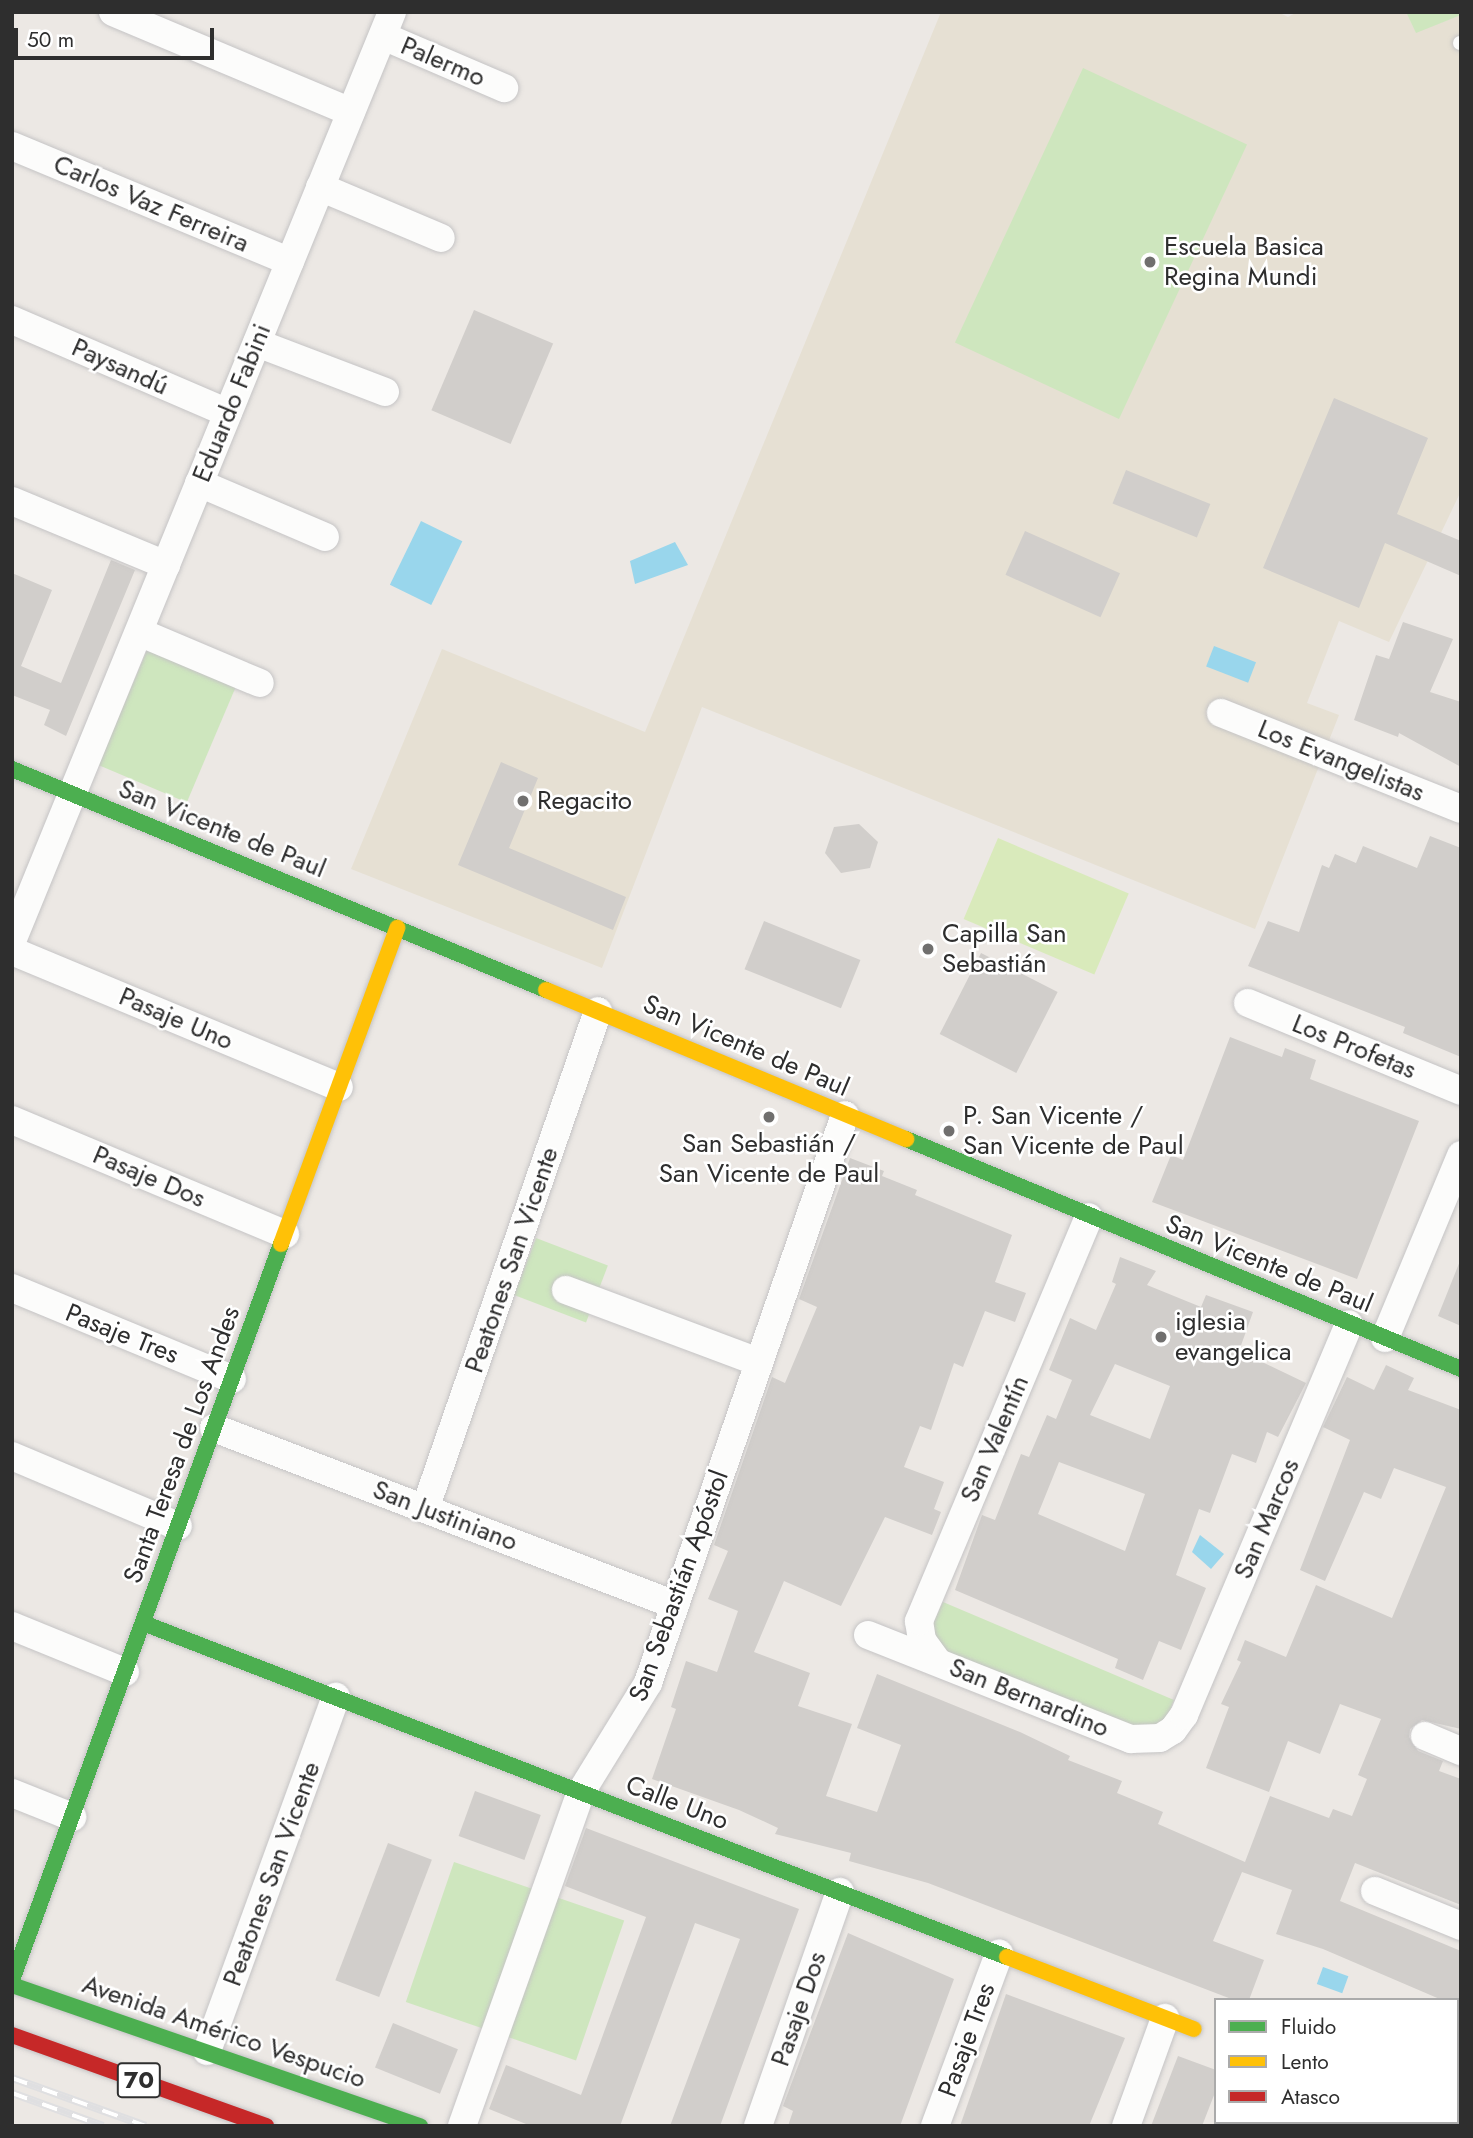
<!DOCTYPE html>
<meta charset="utf-8">
<style>
body{margin:0}
#map{position:relative;width:1473px;height:2138px;overflow:hidden;background:#ece8e4;font-family:Jost,sans-serif}
div>[style]{position:absolute}
[style*='--x']{left:calc(var(--x)*1px);top:calc(var(--y)*1px);width:calc(var(--w)*1px);rotate:calc(var(--a)*1deg)}
.education>*{inset:0;background:#e6e0d3}
.green>*{inset:0;background:#cee6be;transform-origin:0 0}
.pitch>*{inset:0;background:#d9eabb;transform-origin:0 0}
.water>*{inset:0;background:#99d6ec;transform-origin:0 0}
.building>*{inset:0;background:#d1cecb;transform-origin:0 0}
.roads{filter:drop-shadow(0 0 2px #c5c4c5) drop-shadow(0 0 2px #c5c4c5)}
.lane>*{height:14px;margin:-7px;padding:0 7px;transform-origin:7px;border-radius:7px;background:#fcfcfb}
.street>*{height:28px;margin:-14px;padding:0 14px;transform-origin:14px;border-radius:14px;background:#fcfcfb}
.fast>*{height:16px;margin:-8px;padding:0 8px;transform-origin:8px;border-radius:8px;background:#4caf50}
.slow>*{height:16px;margin:-8px;padding:0 8px;transform-origin:8px;border-radius:8px;background:#ffc107}
.jam>*{height:16px;margin:-8px;padding:0 8px;transform-origin:8px;border-radius:8px;background:#c62828}
.rail>*{height:8px;margin-top:-4px;transform-origin:0;background:repeating-linear-gradient(90deg,#fff 0 16px,#dfdfe1 0 32px);box-sizing:border-box;border-block:2px solid #dfdfe1}
.dots>*{width:19px;height:19px;translate:-50% -50%;box-sizing:border-box;border:4px solid #fff;border-radius:50%}
span{translate:-50% -50%;white-space:nowrap;text-align:center;line-height:1.15;-webkit-text-stroke:5px #fff;paint-order:stroke}
.shield-label span{padding:2px 5px;background:#fff;border:2px solid;border-radius:5px;-webkit-text-stroke-width:0}
.shield-label{font-size:24px;color:#2e2e2e;font-weight:700}
.street-label{font-size:26px;color:#2e2e2e}
.poi-label{font-size:26px;color:#2e2e2e}
.left{translate:0 -50%;text-align:left}
.frame{position:absolute;inset:0;border:14px solid #2e2e2e;pointer-events:none}
.legend{position:absolute;left:1214px;top:1998px;width:245px;height:126px;box-sizing:border-box;background:#fff;border:2px solid #ababab;margin:0;padding:9px 12px;list-style:none;font-size:21px;color:#2e2e2e}
.legend li{display:flex;align-items:center;gap:14px;height:35px}
.legend b{width:35px;border:2px solid #ababab}
.scale{position:absolute;left:14px;top:28px;width:200px;height:32px;box-sizing:border-box;border:4px solid #2e2e2e;border-top:0;padding-left:9px;font-size:21px;line-height:24px;white-space:nowrap;color:#2e2e2e;-webkit-text-stroke:5px #fff;paint-order:stroke}
</style>
<div id="map">
<div class="education">
<i style="clip-path:polygon(941px 12px,1278px 12px,1288px 17px,1297px 12px,1406px 12px,1416px 32px,1461px 15px,1461px 491px,1389px 642px,1339px 621px,1307px 703px,1339px 715px,1255px 929px,702px 707px,602px 968px,351px 869px,442px 649px,645px 732px)"></i>
</div>
<div class="green">
<i style="clip-path:polygon(1406px 12px,1461px 12px,1461px 15px,1416px 33px)"></i>
<i style="left:1083px;top:68px;width:181px;height:303px;rotate:25deg"></i>
<i style="left:148px;top:648px;width:96px;height:127px;rotate:23deg"></i>
<i style="left:536px;top:1238px;width:77px;height:61px;rotate:21deg"></i>
<i style="clip-path:polygon(943px 1602px,1174px 1700px,1165px 1722px,1149px 1735px,936px 1649px,933px 1623px)"></i>
<i style="left:454px;top:1862px;width:180px;height:148px;rotate:19deg"></i>
</div>
<div class="pitch">
<i style="left:998px;top:838px;width:142px;height:88px;rotate:23deg"></i>
</div>
<div class="water">
<i style="left:421px;top:521px;width:46px;height:71px;rotate:26deg"></i>
<i style="clip-path:polygon(675px 542px,688px 565px,635px 584px,630px 561px)"></i>
<i style="left:1214px;top:646px;width:45px;height:22px;rotate:21deg"></i>
<i style="clip-path:polygon(1200px 1535px,1224px 1554px,1211px 1569px,1192px 1552px)"></i>
<i style="left:1323px;top:1967px;width:27px;height:18px;rotate:20deg"></i>
</div>
<div class="building">
<i style="left:474px;top:310px;width:86px;height:109px;rotate:23deg"></i>
<i style="clip-path:polygon(1334px 398px,1428px 438px,1397px 514px,1461px 541px,1461px 576px,1385px 543px,1359px 608px,1263px 568px)"></i>
<i style="left:1126px;top:470px;width:91px;height:36px;rotate:22deg"></i>
<i style="left:1025px;top:531px;width:104px;height:48px;rotate:24deg"></i>
<i style="clip-path:polygon(111px 560px,135px 570px,66px 736px,44px 725px,50px 710px,12px 695px,12px 573px,52px 590px,21px 666px,61px 683px)"></i>
<i style="clip-path:polygon(1403px 622px,1453px 639px,1430px 692px,1461px 702px,1461px 767px,1399px 733px,1398px 737px,1354px 720px,1376px 655px,1389px 659px)"></i>
<i style="clip-path:polygon(501px 762px,538px 778px,509px 848px,626px 897px,613px 930px,458px 865px)"></i>
<i style="clip-path:polygon(859px 824px,878px 842px,870px 868px,841px 873px,825px 853px,834px 827px)"></i>
<i style="clip-path:polygon(1430px 836px,1461px 848px,1461px 1057px,1403px 1033px,1405px 1027px,1248px 966px,1268px 921px,1299px 932px,1322px 865px,1329px 868px,1335px 854px,1356px 863px,1363px 846px,1417px 868px)"></i>
<i style="left:764px;top:921px;width:104px;height:52px;rotate:22deg"></i>
<i style="left:981px;top:953px;width:86px;height:91px;rotate:27deg"></i>
<i style="clip-path:polygon(1230px 1037px,1282px 1057px,1285px 1048px,1316px 1060px,1310px 1079px,1419px 1121px,1357px 1279px,1152px 1202px,1171px 1155px,1183px 1160px)"></i>
<i style="clip-path:polygon(850px 1158px,884px 1171px,882px 1176px,917px 1190px,915px 1195px,1012px 1235px,995px 1282px,1026px 1293px,1015px 1322px,985px 1311px,963px 1367px,954px 1363px,931px 1430px,920px 1426px,904px 1467px,944px 1482px,934px 1509px,941px 1512px,932px 1535px,885px 1517px,841px 1606px,784px 1581px,754px 1652px,810px 1673px,798px 1706px,852px 1724px,826px 1796px,877px 1812px,901px 1745px,857px 1728px,877px 1674px,1020px 1732px,1070px 1756px,1068px 1760px,1122px 1781px,1117px 1793px,1163px 1812px,1158px 1824px,1245px 1862px,1270px 1796px,1329px 1818px,1333px 1809px,1352px 1816px,1367px 1779px,1358px 1775px,1381px 1719px,1340px 1704px,1320px 1754px,1288px 1741px,1269px 1792px,1206px 1768px,1229px 1707px,1221px 1704px,1241px 1662px,1237px 1660px,1245px 1640px,1286px 1657px,1316px 1585px,1392px 1618px,1446px 1487px,1394px 1468px,1381px 1499px,1364px 1492px,1325px 1581px,1300px 1570px,1350px 1440px,1323px 1427px,1347px 1377px,1374px 1390px,1386px 1365px,1414px 1378px,1408px 1390px,1461px 1410px,1461px 1729px,1422px 1720px,1410px 1729px,1409px 1737px,1418px 1751px,1443px 1761px,1439px 1771px,1461px 1779px,1461px 1905px,1355px 1863px,1340px 1901px,1461px 1951px,1461px 2008px,1457px 2000px,1442px 2000px,1323px 1949px,1276px 1934px,1292px 1890px,1242px 1872px,1213px 1941px,1264px 1960px,1249px 2000px,1234px 2000px,928px 1883px,849px 1861px,851px 1853px,775px 1834px,778px 1828px,739px 1810px,652px 1779px,676px 1709px,671px 1707px,686px 1661px,717px 1672px,738px 1611px,708px 1599px,728px 1551px,714px 1545px,772px 1377px,785px 1383px,817px 1307px,799px 1299px)"></i>
<i style="clip-path:polygon(evenodd,1120px 1257px,1156px 1271px,1147px 1285px,1201px 1307px,1206px 1295px,1253px 1312px,1239px 1351px,1306px 1383px,1278px 1437px,1267px 1432px,1256px 1463px,1232px 1454px,1210px 1513px,1199px 1509px,1176px 1575px,1206px 1588px,1181px 1650px,1159px 1641px,1143px 1680px,1115px 1668px,1118px 1659px,955px 1590px,982px 1515px,995px 1520px,1021px 1454px,1029px 1457px,1047px 1415px,1056px 1419px,1072px 1380px,1049px 1370px,1070px 1318px,1096px 1330px,1116px 1284px,1112px 1282px,1120px 1257px,1115px 1364px,1170px 1386px,1150px 1439px,1090px 1415px,1115px 1364px,1120px 1257px,1059px 1462px,1145px 1494px,1125px 1551px,1038px 1514px,1059px 1462px)"></i>
<i style="clip-path:polygon(1460px 1261px,1461px 1261px,1461px 1326px,1438px 1316px)"></i>
<i style="left:475px;top:1791px;width:70px;height:48px;rotate:20deg"></i>
<i style="clip-path:polygon(586px 1828px,799px 1909px,720px 2126px,670px 2126px,740px 1939px,695px 1923px,620px 2126px,531px 2126px,489px 2109px,506px 2065px,581px 2095px,646px 1917px,565px 1886px)"></i>
<i style="left:388px;top:1843px;width:47px;height:147px;rotate:21deg"></i>
<i style="clip-path:polygon(848px 1933px,954px 1979px,900px 2126px,788px 2126px,793px 2111px,783px 2106px)"></i>
<i style="clip-path:polygon(1006px 1994px,1125px 2038px,1089px 2126px,960px 2126px)"></i>
<i style="left:393px;top:2023px;width:70px;height:48px;rotate:22deg"></i>
<i style="clip-path:polygon(1178px 2056px,1216px 2070px,1216px 2090px,1202px 2126px,1151px 2126px)"></i>
</div>
<div class="roads">
<div class="lane">
<i style="--x:1460;--y:43;--w:1;--a:0"></i>
</div>
<div class="street">
<i style="--x:113;--y:12;--w:258;--a:22.8"></i>
<i style="--x:383;--y:36;--w:132;--a:23.3"></i>
<i style="--x:12;--y:146;--w:301;--a:22.6"></i>
<i style="--x:320;--y:187;--w:131;--a:22.9"></i>
<i style="--x:12;--y:320;--w:235;--a:23.3"></i>
<i style="--x:257;--y:343;--w:137;--a:20.9"></i>
<i style="--x:199;--y:483;--w:137;--a:23.2"></i>
<i style="--x:12;--y:501;--w:167;--a:22.6"></i>
<i style="--x:139;--y:632;--w:131;--a:22.9"></i>
<i style="--x:1221;--y:713;--w:258;--a:21.8"></i>
<i style="--x:12;--y:941;--w:1004;--a:-67.75"></i>
<i style="--x:12;--y:951;--w:354;--a:22.6"></i>
<i style="--x:1248;--y:1003;--w:230;--a:22.4"></i>
<i style="--x:12;--y:1120;--w:296;--a:22.7"></i>
<i style="--x:12;--y:1288;--w:238;--a:22.5"></i>
<i style="--x:566;--y:1290;--w:206;--a:20.5"></i>
<i style="--x:1385;--y:1338;--w:198;--a:-67.4"></i>
<i style="--x:214;--y:1428;--w:494;--a:21"></i>
<i style="--x:12;--y:1456;--w:180;--a:22.9"></i>
<i style="--x:425;--y:1509;--w:527;--a:-70.84"></i>
<i style="--x:12;--y:1626;--w:122;--a:22.2"></i>
<i style="--x:868;--y:1635;--w:283;--a:21.6"></i>
<i style="--x:1131;--y:1739;--w:29;--a:-2"></i>
<i style="--x:1160;--y:1738;--w:15;--a:-32"></i>
<i style="--x:1173;--y:1730;--w:19;--a:-54"></i>
<i style="--x:1184;--y:1715;--w:424;--a:-67.1"></i>
<i style="--x:937;--y:1661;--w:26;--a:-126"></i>
<i style="--x:922;--y:1640;--w:19;--a:-99"></i>
<i style="--x:919;--y:1621;--w:438;--a:-67.2"></i>
<i style="--x:1425;--y:1736;--w:39;--a:23"></i>
<i style="--x:12;--y:1793;--w:65;--a:21.8"></i>
<i style="--x:1375;--y:1891;--w:93;--a:22.1"></i>
<i style="--x:207;--y:2051;--w:377;--a:-70"></i>
<i style="--x:1414;--y:2122;--w:10;--a:24"></i>
<i style="--x:462;--y:2126;--w:355;--a:-70.4"></i>
<i style="--x:581;--y:1792;--w:128;--a:-58.4"></i>
<i style="--x:648;--y:1683;--w:601;--a:-70.87"></i>
<i style="--x:758;--y:2126;--w:248;--a:-70.7"></i>
<i style="--x:935;--y:2126;--w:184;--a:-69.6"></i>
<i style="--x:1126;--y:2126;--w:115;--a:-70.1"></i>
<i style="--x:1338;--y:2126;--w:4;--a:-63"></i>
</div>
<div class="fast">
<i style="--x:12;--y:769;--w:578;--a:22.48"></i>
<i style="--x:906;--y:1139;--w:601;--a:22.51"></i>
<i style="--x:143;--y:1623;--w:926;--a:21.14"></i>
<i style="--x:12;--y:1980;--w:784;--a:-69.92"></i>
<i style="--x:12;--y:1985;--w:432;--a:19.1"></i>
</div>
<div class="slow">
<i style="--x:546;--y:990;--w:390;--a:22.5"></i>
<i style="--x:281;--y:1244;--w:337;--a:-69.8"></i>
<i style="--x:1007;--y:1957;--w:200;--a:21.1"></i>
</div>
<div class="jam">
<i style="--x:12;--y:2035;--w:270;--a:19.7"></i>
</div>
</div>
<div class="rail">
<i style="--x:12;--y:2078;--w:142;--a:19.7"></i>
<i style="--x:12;--y:2093;--w:97;--a:19.9"></i>
</div>
<div class="dots">
<i style="left:1150px;top:262px;background:#706f6e"></i>
<i style="left:523px;top:801px;background:#706f6e"></i>
<i style="left:928px;top:949px;background:#706f6e"></i>
<i style="left:769px;top:1117px;background:#706f6e"></i>
<i style="left:949px;top:1131px;background:#706f6e"></i>
<i style="left:1161px;top:1337px;background:#706f6e"></i>
</div>
<div class="shield-label">
<span style="left:139px;top:2080px">70</span>
</div>
<div class="street-label">
<span style="left:443px;top:62px;rotate:23deg">Palermo</span>
<span style="left:151px;top:204px;rotate:23deg">Carlos Vaz Ferreira</span>
<span style="left:120px;top:367px;rotate:24deg">Paysandú</span>
<span style="left:232px;top:403px;rotate:-68deg">Eduardo Fabini</span>
<span style="left:1341px;top:761px;rotate:22deg">Los Evangelistas</span>
<span style="left:222px;top:829px;rotate:22deg">San Vicente de Paul</span>
<span style="left:176px;top:1019px;rotate:23deg">Pasaje Uno</span>
<span style="left:746px;top:1046px;rotate:23deg">San Vicente de Paul</span>
<span style="left:1354px;top:1047px;rotate:22deg">Los Profetas</span>
<span style="left:149px;top:1177px;rotate:23deg">Pasaje Dos</span>
<span style="left:512px;top:1260px;rotate:-71deg">Peatones San Vicente</span>
<span style="left:1269px;top:1264px;rotate:22deg">San Vicente de Paul</span>
<span style="left:122px;top:1334px;rotate:22deg">Pasaje Tres</span>
<span style="left:995px;top:1439px;rotate:-67deg">San Valentín</span>
<span style="left:182px;top:1445px;rotate:-70deg">Santa Teresa de Los Andes</span>
<span style="left:445px;top:1516px;rotate:21deg">San Justiniano</span>
<span style="left:1267px;top:1519px;rotate:-67deg">San Marcos</span>
<span style="left:679px;top:1586px;rotate:-70deg">San Sebastián Apóstol</span>
<span style="left:1029px;top:1698px;rotate:22deg">San Bernardino</span>
<span style="left:677px;top:1803px;rotate:21deg">Calle Uno</span>
<span style="left:272px;top:1874px;rotate:-70deg">Peatones San Vicente</span>
<span style="left:799px;top:2009px;rotate:-71deg">Pasaje Dos</span>
<span style="left:224px;top:2032px;rotate:19deg">Avenida Américo Vespucio</span>
<span style="left:967px;top:2040px;rotate:-70deg">Pasaje Tres</span>
</div>
<div class="poi-label">
<span class="left" style="left:1164px;top:262px">Escuela Basica<br>Regina Mundi</span>
<span class="left" style="left:537px;top:801px">Regacito</span>
<span class="left" style="left:942px;top:949px">Capilla San<br>Sebastián</span>
<span class="left" style="left:963px;top:1131px">P. San Vicente /<br>San Vicente de Paul</span>
<span style="left:769px;top:1159px">San Sebastián /<br>San Vicente de Paul</span>
<span class="left" style="left:1175px;top:1337px">iglesia<br>evangelica</span>
</div>
<div class="frame"></div>
<ul class="legend">
<li><b style="height:9px;background:#4caf50"></b>Fluido</li>
<li><b style="height:9px;background:#ffc107"></b>Lento</li>
<li><b style="height:9px;background:#c62828"></b>Atasco</li>
</ul>
<div class="scale">50 m</div>
</div>
